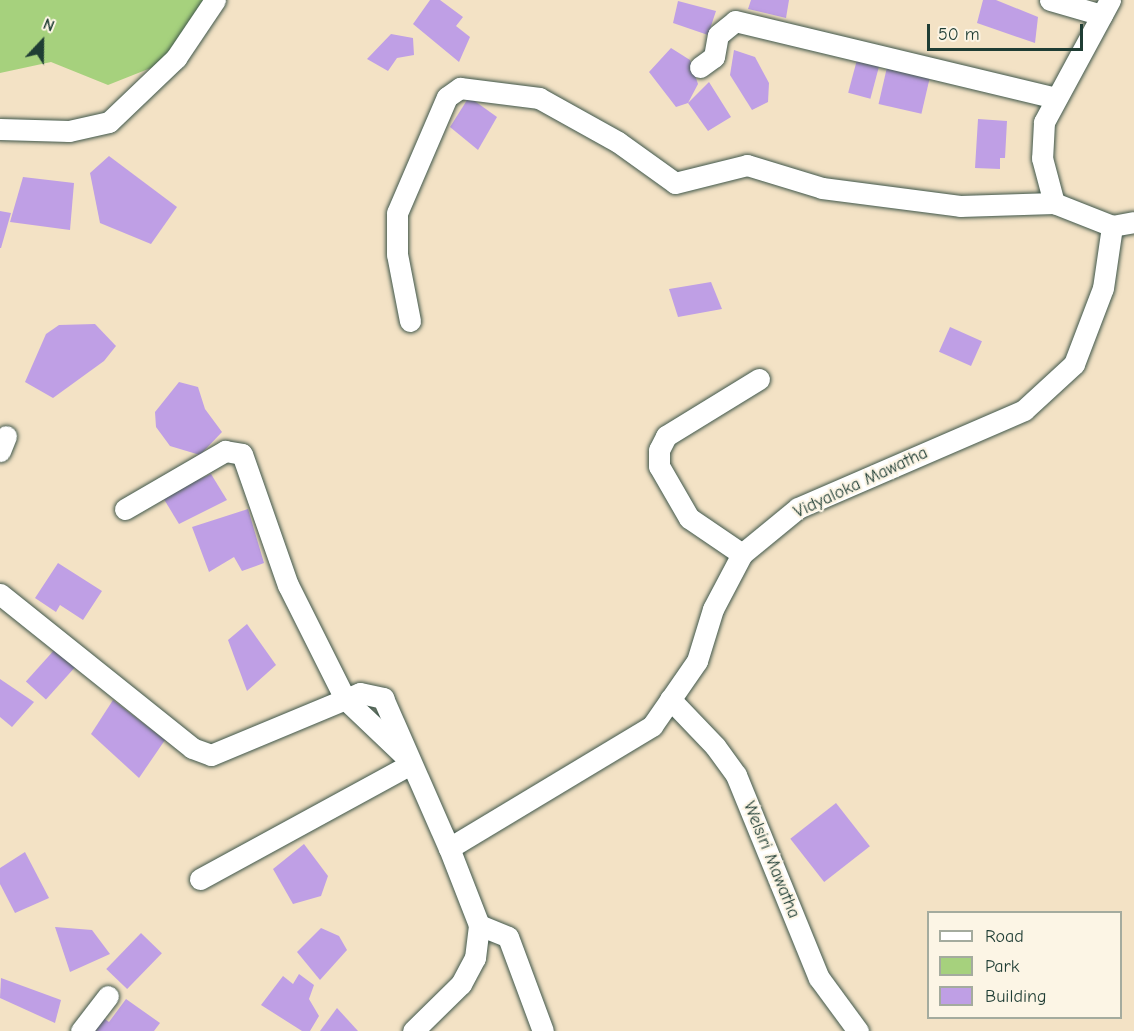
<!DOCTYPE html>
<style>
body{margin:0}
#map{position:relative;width:1134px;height:1031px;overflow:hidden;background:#f3e2c5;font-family:"Comic Neue",sans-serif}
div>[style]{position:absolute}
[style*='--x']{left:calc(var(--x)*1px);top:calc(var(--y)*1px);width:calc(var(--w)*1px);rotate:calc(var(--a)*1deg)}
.green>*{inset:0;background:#a6d17d}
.building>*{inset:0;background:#bf9fe5;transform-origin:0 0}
.roads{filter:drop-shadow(0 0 2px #3f564a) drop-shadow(0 0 2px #3f564a)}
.minor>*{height:21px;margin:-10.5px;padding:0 10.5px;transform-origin:10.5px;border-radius:10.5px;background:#fff}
span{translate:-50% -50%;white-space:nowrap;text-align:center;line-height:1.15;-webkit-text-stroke:4.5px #fcf5e5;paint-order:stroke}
.street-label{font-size:18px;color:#1f3d34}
.legend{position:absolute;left:927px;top:911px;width:195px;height:108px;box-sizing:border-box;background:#fcf5e5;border:2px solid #a4ab9e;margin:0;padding:8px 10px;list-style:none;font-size:18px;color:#1f3d34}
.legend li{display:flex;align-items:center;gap:12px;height:30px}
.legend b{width:30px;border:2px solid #a4ab9e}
.north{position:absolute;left:12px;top:12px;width:60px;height:60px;-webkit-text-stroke:4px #fcf5e5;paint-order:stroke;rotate:22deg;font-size:16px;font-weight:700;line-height:24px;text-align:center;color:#1f3d34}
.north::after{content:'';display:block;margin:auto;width:21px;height:27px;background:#1f3d34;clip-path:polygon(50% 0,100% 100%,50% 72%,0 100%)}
.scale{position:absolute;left:927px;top:24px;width:156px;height:27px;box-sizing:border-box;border:3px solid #1f3d34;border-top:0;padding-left:8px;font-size:18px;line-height:21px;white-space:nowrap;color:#1f3d34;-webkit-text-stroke:4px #fcf5e5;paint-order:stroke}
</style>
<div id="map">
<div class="green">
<i style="clip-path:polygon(0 0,215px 0,176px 58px,108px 85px,51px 62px,0 73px)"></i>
</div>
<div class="building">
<i style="clip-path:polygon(430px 0,440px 0,463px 17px,456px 26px,470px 37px,459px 62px,413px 24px)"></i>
<i style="clip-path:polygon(751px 0,789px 0,786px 18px,748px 9px)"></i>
<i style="clip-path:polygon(983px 0,996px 0,1038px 17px,1035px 43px,977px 23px)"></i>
<i style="clip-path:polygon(678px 1px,716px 11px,708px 35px,673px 23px)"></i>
<i style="clip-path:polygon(391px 34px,413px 38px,414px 55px,397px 58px,388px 71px,367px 59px)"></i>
<i style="clip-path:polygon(671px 48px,690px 60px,698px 84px,688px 103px,709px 82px,731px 117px,708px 131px,688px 103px,676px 107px,649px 72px)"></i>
<i style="clip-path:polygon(734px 50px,755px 57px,769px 83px,768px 102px,752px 110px,730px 75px)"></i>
<i style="left:858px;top:56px;width:23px;height:38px;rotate:15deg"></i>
<i style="left:888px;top:63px;width:44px;height:42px;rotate:13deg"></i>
<i style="clip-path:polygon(469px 97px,497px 117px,478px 150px,450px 127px)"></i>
<i style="clip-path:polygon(978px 119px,1007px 121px,1005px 158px,1000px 158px,1000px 169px,975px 168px)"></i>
<i style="clip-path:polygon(109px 156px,177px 207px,151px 244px,100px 223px,90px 173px)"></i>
<i style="clip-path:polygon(23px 177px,74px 183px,70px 230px,10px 222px)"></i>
<i style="clip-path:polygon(0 211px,11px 213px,1px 248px,0 248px)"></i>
<i style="clip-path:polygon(711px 282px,722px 309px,678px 317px,669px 289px)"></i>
<i style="clip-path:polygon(95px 324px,116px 346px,104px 361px,53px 398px,25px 382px,46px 334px,59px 325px)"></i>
<i style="left:950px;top:327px;width:35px;height:27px;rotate:24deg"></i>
<i style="clip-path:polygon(179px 382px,198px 387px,205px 409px,222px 432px,200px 455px,170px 446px,156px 427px,155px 412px)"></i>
<i style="clip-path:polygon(211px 474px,227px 500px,179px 524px,162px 496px)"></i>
<i style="clip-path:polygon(248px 509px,264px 563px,242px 571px,234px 557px,209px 572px,192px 527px)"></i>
<i style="clip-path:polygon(58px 563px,102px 591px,83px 620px,60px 605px,56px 612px,35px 598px)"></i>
<i style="clip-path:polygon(247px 624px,276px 665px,247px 691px,228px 640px)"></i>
<i style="left:56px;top:648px;width:27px;height:45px;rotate:42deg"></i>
<i style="clip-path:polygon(0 679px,34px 702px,12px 727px,0 717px)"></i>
<i style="clip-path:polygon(113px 700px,165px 740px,139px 778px,91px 734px)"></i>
<i style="left:836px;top:803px;width:55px;height:58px;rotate:52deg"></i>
<i style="clip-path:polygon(304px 844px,328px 876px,321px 896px,293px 904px,273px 869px)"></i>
<i style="clip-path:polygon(25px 852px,49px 898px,15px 913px,0 884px,0 868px)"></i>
<i style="clip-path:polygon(55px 927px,92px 930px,110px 954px,70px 972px)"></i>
<i style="clip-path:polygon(321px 928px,339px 936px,347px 950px,320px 980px,297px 952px)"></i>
<i style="left:141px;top:933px;width:29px;height:50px;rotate:44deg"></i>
<i style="clip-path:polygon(299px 974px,314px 985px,309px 999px,319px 1016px,310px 1031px,302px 1031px,261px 1005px,283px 976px,293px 984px)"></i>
<i style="clip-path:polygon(1px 978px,61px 1000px,55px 1023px,0 998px)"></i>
<i style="clip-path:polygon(126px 999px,160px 1023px,154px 1031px,87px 1031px,99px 1015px,109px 1022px)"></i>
<i style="clip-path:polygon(337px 1008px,358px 1031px,320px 1031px)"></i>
</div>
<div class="roads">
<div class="minor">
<i style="--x:1050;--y:0;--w:54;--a:16.1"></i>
<i style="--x:1110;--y:0;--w:139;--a:118.4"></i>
<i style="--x:1044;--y:122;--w:36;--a:93"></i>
<i style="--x:1042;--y:158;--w:47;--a:75.1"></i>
<i style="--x:1054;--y:203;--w:62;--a:21.6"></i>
<i style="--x:1112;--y:226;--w:22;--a:-10"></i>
<i style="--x:700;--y:67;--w:17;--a:-36"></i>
<i style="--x:714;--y:57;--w:22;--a:-80"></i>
<i style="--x:718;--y:35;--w:22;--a:-39"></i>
<i style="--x:735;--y:21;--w:329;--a:13.5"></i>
<i style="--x:0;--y:129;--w:69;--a:1.7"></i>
<i style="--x:69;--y:131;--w:41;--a:-12.7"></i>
<i style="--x:109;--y:122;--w:93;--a:-43.7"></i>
<i style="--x:176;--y:58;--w:70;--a:-56.1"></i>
<i style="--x:410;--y:321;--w:68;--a:-101"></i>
<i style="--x:397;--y:254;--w:41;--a:-90"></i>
<i style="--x:397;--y:213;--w:126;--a:-66.7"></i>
<i style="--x:447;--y:97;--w:16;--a:-35"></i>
<i style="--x:460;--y:88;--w:80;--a:7.2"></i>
<i style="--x:539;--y:98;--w:90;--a:29.1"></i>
<i style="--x:618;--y:142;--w:70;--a:35.7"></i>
<i style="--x:675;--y:183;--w:74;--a:-14"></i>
<i style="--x:747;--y:165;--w:78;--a:17"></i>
<i style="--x:822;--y:188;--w:139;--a:7.4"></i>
<i style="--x:960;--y:206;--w:94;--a:-1.8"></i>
<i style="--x:0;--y:451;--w:16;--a:-68"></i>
<i style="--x:125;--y:509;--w:116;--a:-30.1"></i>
<i style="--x:225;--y:451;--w:17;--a:10"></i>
<i style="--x:242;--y:454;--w:139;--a:70.7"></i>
<i style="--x:288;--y:585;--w:127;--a:63.4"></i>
<i style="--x:345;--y:699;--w:80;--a:43.5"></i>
<i style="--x:742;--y:554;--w:64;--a:-145.8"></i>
<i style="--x:689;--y:518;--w:60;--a:-120"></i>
<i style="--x:659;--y:466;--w:16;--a:-90"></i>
<i style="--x:659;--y:450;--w:16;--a:-63"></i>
<i style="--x:666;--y:436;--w:109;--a:-31.5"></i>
<i style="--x:0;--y:594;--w:246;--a:38.7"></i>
<i style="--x:192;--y:748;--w:20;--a:20"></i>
<i style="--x:211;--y:755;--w:161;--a:-22.6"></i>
<i style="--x:360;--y:693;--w:24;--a:12"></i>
<i style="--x:383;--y:698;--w:164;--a:66.3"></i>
<i style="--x:670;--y:699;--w:65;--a:46.2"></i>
<i style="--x:715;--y:746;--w:36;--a:54"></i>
<i style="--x:736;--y:775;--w:219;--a:67.8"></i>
<i style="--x:819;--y:978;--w:66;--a:53.7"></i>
<i style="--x:200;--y:879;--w:240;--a:-28.6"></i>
<i style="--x:479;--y:925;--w:31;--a:22"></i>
<i style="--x:508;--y:937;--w:100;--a:69.6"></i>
<i style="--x:81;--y:1031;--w:44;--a:-52.4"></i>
<i style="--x:413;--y:1031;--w:67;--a:-44.4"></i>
<i style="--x:461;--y:984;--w:30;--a:-62"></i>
<i style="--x:475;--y:958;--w:33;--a:-83"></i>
<i style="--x:479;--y:925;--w:83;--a:-111.3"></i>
<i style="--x:449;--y:848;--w:237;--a:-31"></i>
<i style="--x:652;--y:726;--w:79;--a:-55.3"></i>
<i style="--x:697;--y:661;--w:54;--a:-72.9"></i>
<i style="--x:713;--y:609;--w:62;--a:-62.2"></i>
<i style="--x:742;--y:554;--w:72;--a:-39.4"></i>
<i style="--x:798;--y:508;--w:246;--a:-23.4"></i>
<i style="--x:1024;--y:410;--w:68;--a:-42.6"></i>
<i style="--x:1074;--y:364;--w:81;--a:-69.1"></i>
<i style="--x:1103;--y:288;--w:63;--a:-81.7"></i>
</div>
</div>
<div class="street-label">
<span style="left:861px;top:483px;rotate:-25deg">Vidyaloka Mawatha</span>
<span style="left:771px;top:860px;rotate:68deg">Welsiri Mawatha</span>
</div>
<ul class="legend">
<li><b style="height:8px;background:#fff"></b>Road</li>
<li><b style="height:16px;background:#a6d17d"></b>Park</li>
<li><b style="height:16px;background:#bf9fe5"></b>Building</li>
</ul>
<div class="north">N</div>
<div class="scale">50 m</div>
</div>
